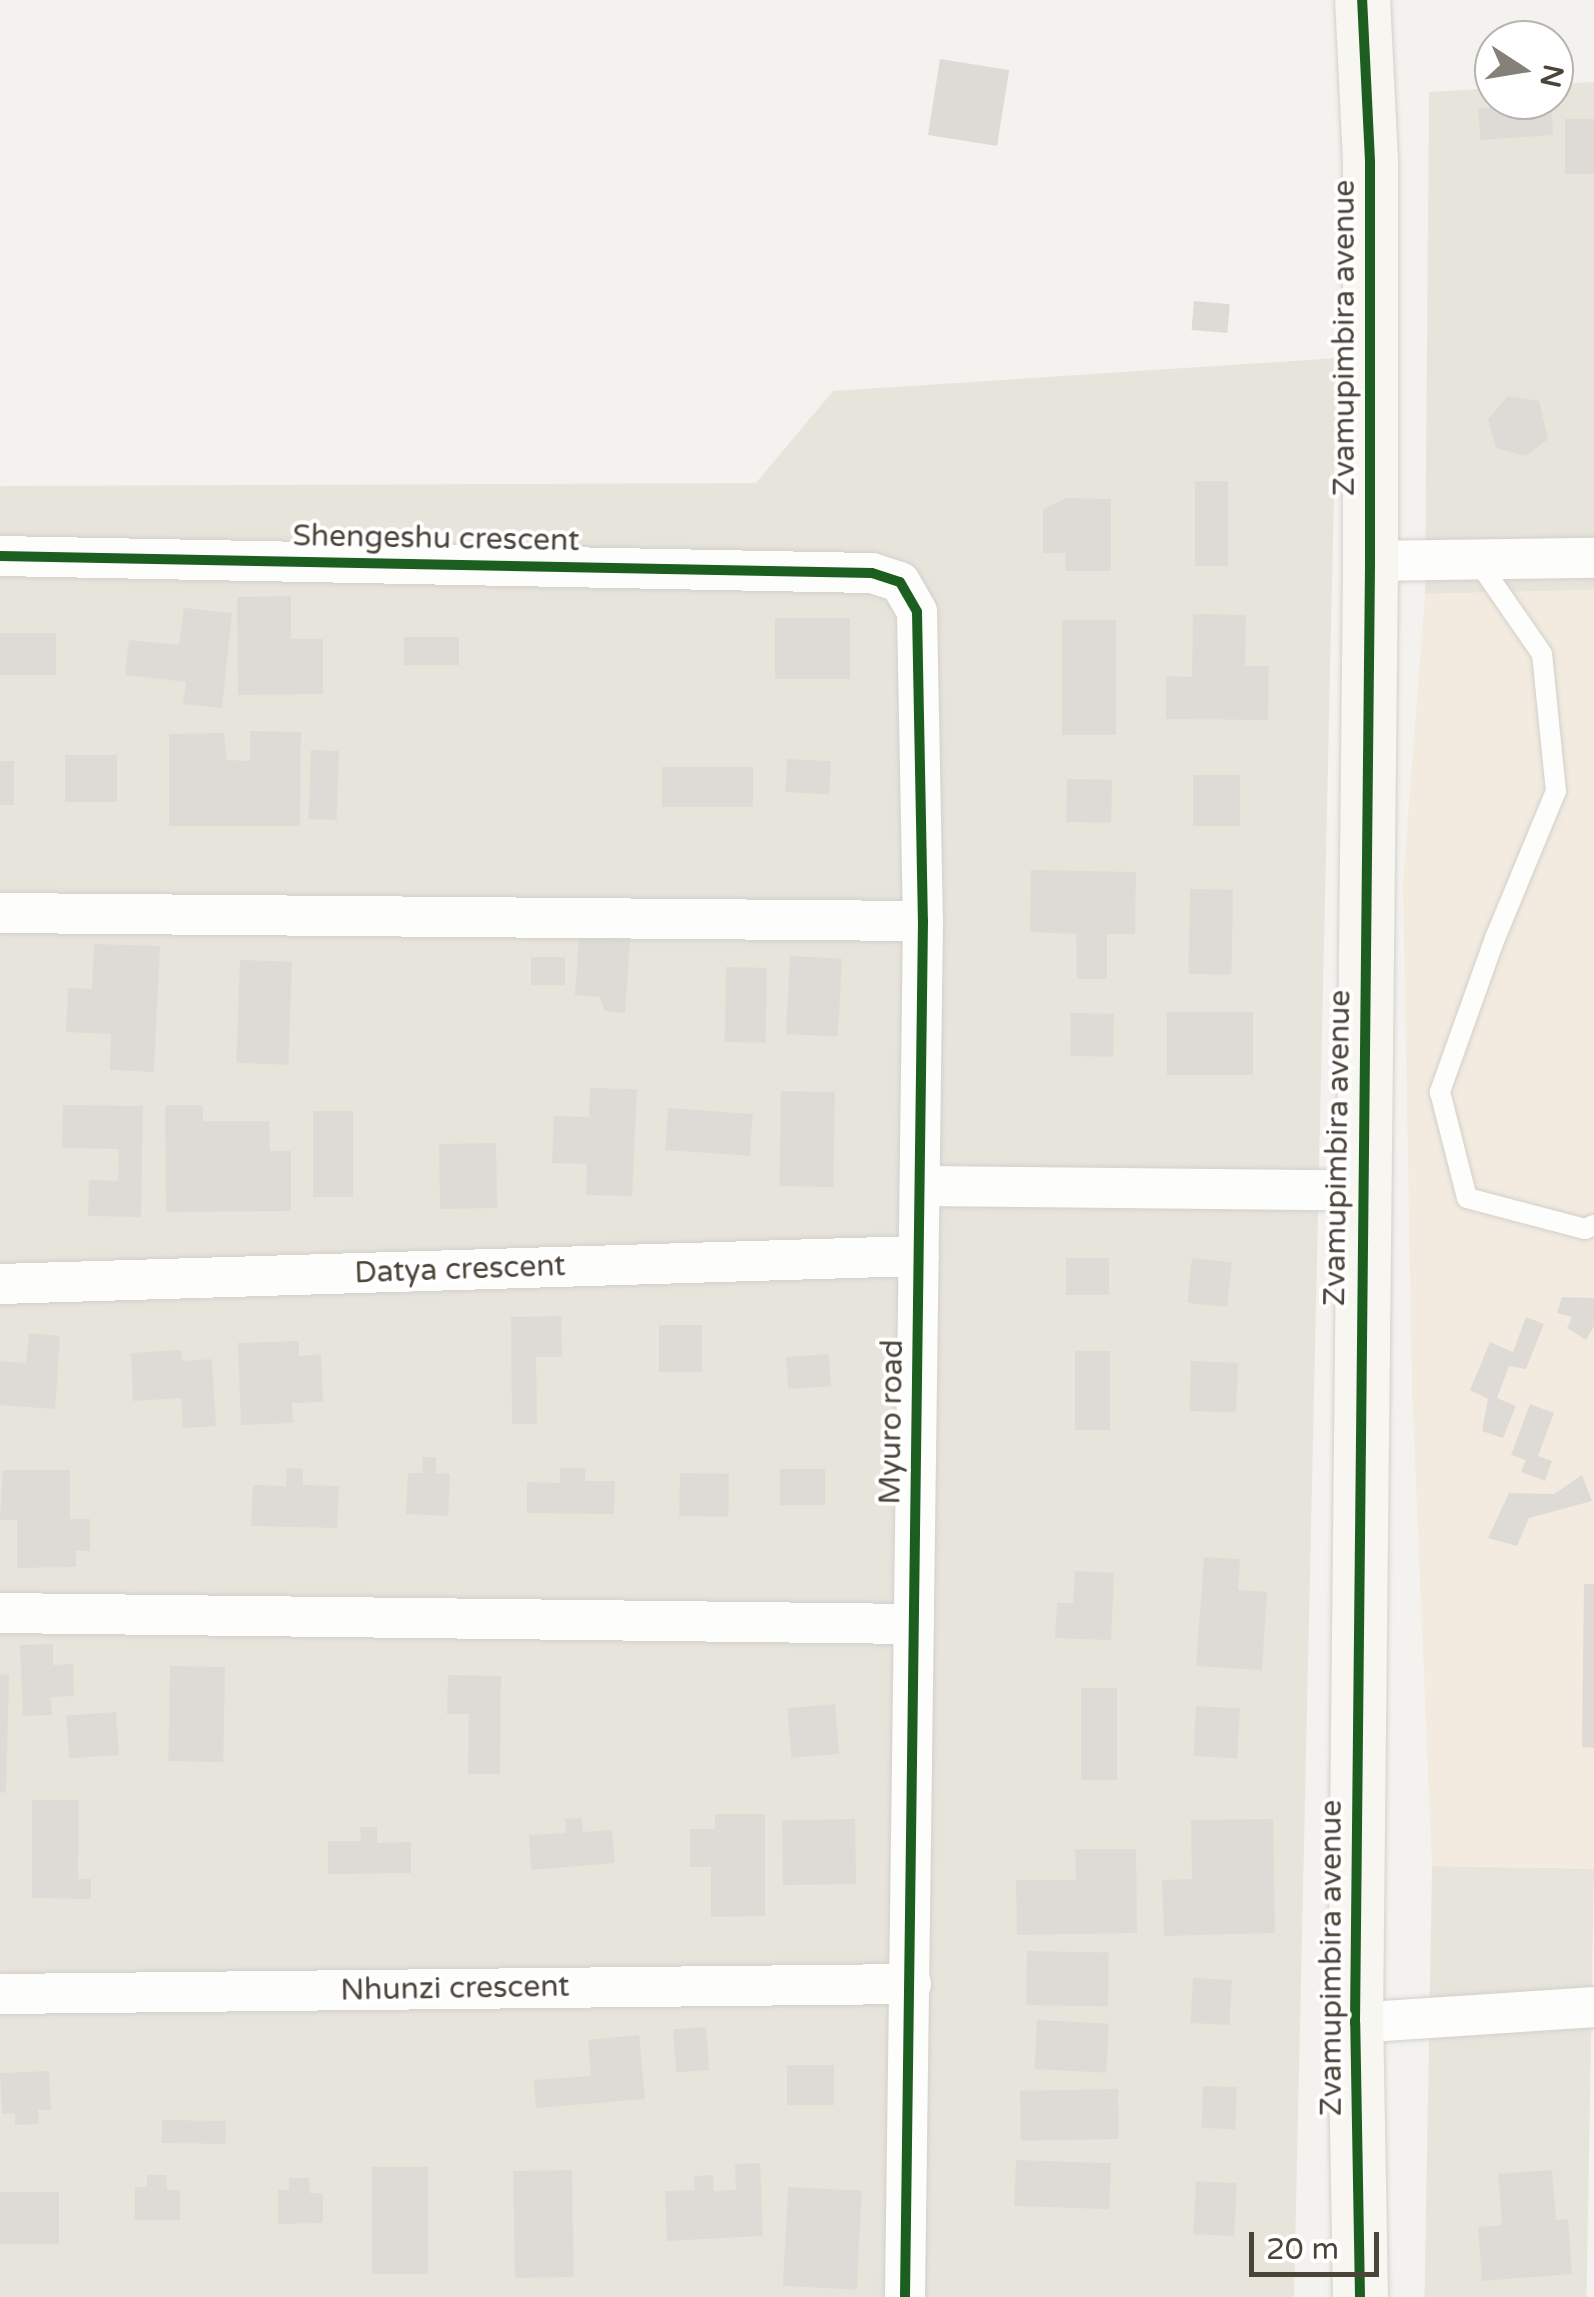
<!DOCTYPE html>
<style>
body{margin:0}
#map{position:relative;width:1594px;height:2297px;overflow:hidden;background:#f4f2ee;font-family:"Varela Round",sans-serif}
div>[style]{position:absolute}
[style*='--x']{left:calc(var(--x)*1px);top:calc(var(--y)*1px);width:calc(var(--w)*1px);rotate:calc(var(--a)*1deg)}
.residential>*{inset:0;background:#e7e4dc;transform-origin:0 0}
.commercial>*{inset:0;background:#f3ebdf}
.building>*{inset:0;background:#dedbd6;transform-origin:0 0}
.roads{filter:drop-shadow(0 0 2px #d2d0cb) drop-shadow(0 0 2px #d2d0cb)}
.lane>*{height:20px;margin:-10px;padding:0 10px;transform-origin:10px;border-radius:10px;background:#fdfdfc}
.street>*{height:40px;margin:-20px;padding:0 20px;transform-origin:20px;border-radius:20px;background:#fdfdfc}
.secondary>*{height:55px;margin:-27.5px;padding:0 27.5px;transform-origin:27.5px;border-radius:27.5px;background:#f7f6f1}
.cycleway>*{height:10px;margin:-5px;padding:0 5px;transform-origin:5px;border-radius:5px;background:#1b5e20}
span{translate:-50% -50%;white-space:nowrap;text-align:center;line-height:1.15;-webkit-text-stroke:8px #fff;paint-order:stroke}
.street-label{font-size:30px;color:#4b4439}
.north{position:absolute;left:1474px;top:20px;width:100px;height:100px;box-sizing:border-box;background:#fff;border:2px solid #b7b4b0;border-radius:50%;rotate:102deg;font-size:28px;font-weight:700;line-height:40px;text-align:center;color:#4b4439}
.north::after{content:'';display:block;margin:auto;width:35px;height:45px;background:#868178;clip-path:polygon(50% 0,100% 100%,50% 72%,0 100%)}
.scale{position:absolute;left:1249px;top:2232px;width:130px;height:45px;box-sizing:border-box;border:5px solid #4b4439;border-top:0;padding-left:12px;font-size:30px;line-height:35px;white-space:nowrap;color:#4b4439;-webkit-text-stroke:8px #fff;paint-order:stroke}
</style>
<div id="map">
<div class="residential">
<i style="clip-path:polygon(1594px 82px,1594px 590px,1425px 594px,1429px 92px,1494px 88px,1494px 100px,1554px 100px,1554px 84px)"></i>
<i style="clip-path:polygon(1337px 358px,1294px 2297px,0 2297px,0 486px,756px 483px,833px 391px)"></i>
<i style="left:1432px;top:1866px;width:162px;height:431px;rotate:1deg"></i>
</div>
<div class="commercial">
<i style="clip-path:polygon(1594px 590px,1594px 1868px,1432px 1866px,1412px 1389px,1403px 883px,1425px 594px)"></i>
</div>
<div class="building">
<i style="left:940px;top:59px;width:70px;height:77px;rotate:9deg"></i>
<i style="left:1551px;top:103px;width:32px;height:73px;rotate:86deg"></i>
<i style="left:1594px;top:119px;width:55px;height:29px;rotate:90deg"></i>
<i style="left:1194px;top:301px;width:36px;height:29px;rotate:5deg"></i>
<i style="clip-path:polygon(1508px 396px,1539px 401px,1548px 439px,1526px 456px,1496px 448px,1488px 419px)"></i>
<i style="left:1195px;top:481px;width:33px;height:85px"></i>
<i style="clip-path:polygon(1066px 498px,1111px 499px,1111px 571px,1065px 571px,1066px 553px,1043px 553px,1043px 509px)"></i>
<i style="clip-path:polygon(291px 596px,291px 639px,323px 639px,323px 694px,238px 695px,237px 597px)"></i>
<i style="clip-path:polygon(184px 608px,232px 613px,222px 708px,183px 704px,186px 682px,125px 675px,129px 640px,179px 645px)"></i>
<i style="clip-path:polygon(1193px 614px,1246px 615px,1245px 666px,1269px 666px,1268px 720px,1166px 719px,1166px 676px,1192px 677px)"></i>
<i style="left:775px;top:618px;width:75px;height:61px"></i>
<i style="left:1062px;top:620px;width:54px;height:115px"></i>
<i style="left:0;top:633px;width:56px;height:42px"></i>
<i style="left:459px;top:637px;width:28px;height:55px;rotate:90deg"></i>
<i style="clip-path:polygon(250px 731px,301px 732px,300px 826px,169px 826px,169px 734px,224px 733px,227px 760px,250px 761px)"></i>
<i style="left:311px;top:750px;width:28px;height:69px;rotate:2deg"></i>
<i style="left:65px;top:755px;width:52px;height:47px"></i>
<i style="left:787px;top:759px;width:44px;height:33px;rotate:3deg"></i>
<i style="left:0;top:761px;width:14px;height:44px"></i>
<i style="left:662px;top:767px;width:91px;height:40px"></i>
<i style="left:1193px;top:775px;width:47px;height:51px"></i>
<i style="left:1067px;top:779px;width:45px;height:43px;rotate:1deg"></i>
<i style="clip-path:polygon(1031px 870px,1136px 872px,1135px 934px,1107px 934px,1107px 979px,1077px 979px,1076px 934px,1030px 932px)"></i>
<i style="left:1190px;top:889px;width:43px;height:85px;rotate:1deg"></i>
<i style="clip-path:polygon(579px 936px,630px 940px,625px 1013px,605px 1011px,600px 997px,575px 995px)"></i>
<i style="clip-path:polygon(94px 944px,160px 946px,154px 1072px,110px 1070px,111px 1034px,66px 1032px,68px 988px,92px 989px)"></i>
<i style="left:790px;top:956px;width:52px;height:78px;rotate:3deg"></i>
<i style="left:531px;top:957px;width:34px;height:28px"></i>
<i style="left:240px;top:960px;width:52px;height:103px;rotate:2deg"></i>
<i style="left:726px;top:967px;width:41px;height:75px;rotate:1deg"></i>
<i style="left:1167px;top:1012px;width:86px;height:63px"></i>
<i style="left:1071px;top:1013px;width:43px;height:43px;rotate:1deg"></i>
<i style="clip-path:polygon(590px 1088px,637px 1089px,632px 1196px,586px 1195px,587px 1164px,552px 1163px,554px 1116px,589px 1117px)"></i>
<i style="left:781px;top:1091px;width:54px;height:95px;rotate:1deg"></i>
<i style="clip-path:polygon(63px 1105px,143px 1106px,141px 1217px,88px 1216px,89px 1180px,118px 1181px,119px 1149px,62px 1148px)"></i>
<i style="clip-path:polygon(165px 1105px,203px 1105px,203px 1121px,269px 1121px,270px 1151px,291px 1151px,291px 1211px,166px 1212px)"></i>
<i style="left:668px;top:1108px;width:85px;height:42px;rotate:4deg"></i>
<i style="left:313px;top:1111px;width:40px;height:86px"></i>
<i style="left:496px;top:1143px;width:65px;height:57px;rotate:89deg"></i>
<i style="left:1109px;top:1258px;width:37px;height:43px;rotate:90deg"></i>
<i style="left:1192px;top:1258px;width:40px;height:45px;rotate:6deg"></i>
<i style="clip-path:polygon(1562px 1297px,1594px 1298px,1594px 1326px,1586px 1340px,1567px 1328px,1572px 1317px,1557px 1313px)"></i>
<i style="clip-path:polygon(561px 1316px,562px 1357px,536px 1357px,537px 1424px,512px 1424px,511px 1317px)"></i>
<i style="clip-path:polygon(1526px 1317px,1544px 1324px,1526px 1369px,1509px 1366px,1497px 1398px,1516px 1406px,1503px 1438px,1482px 1431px,1488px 1399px,1470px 1390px,1490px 1342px,1513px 1352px)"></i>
<i style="left:659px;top:1325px;width:43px;height:47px"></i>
<i style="clip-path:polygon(29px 1333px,60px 1336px,55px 1409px,0 1405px,0 1361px,26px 1363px)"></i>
<i style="clip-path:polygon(299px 1341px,299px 1356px,321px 1354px,323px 1402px,292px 1403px,293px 1423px,241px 1425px,238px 1343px)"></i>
<i style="clip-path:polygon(181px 1350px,182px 1361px,212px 1359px,216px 1426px,183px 1428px,181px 1398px,133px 1401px,131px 1353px)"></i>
<i style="left:1075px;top:1351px;width:35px;height:79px"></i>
<i style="left:829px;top:1354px;width:32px;height:43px;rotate:86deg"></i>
<i style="left:1191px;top:1361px;width:47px;height:50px;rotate:2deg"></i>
<i style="clip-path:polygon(1530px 1404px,1554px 1413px,1538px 1456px,1552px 1461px,1545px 1481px,1521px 1472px,1526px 1460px,1511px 1455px)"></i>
<i style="clip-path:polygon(423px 1457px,436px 1457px,436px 1473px,450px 1474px,448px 1516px,406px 1514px,408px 1473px,422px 1473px)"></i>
<i style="clip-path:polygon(287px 1468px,303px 1469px,303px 1485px,339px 1486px,337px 1528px,251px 1526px,253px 1485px,286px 1486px)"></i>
<i style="clip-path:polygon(560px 1468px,585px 1468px,585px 1481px,615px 1481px,614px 1514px,527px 1513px,527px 1482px,560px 1483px)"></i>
<i style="left:780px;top:1469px;width:45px;height:36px"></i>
<i style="clip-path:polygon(3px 1470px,70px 1470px,70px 1519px,90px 1519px,90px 1551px,76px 1551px,76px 1567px,17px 1568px,17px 1520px,0 1520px)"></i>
<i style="left:680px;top:1473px;width:49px;height:43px;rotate:1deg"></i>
<i style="clip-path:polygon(1582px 1475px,1592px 1501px,1529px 1518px,1517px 1546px,1488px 1538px,1509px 1493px,1554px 1494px)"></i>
<i style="clip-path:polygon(1204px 1557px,1240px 1559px,1238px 1590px,1267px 1592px,1262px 1670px,1196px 1666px)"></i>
<i style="clip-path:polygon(1075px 1571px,1114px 1573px,1111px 1640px,1055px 1638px,1057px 1603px,1073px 1603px)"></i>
<i style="clip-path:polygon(1584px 1584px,1594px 1584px,1594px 1748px,1582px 1747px)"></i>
<i style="clip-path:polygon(53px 1644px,53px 1665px,73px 1664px,74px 1696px,51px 1697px,52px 1715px,23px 1716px,20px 1645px)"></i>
<i style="left:170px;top:1666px;width:55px;height:95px;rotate:1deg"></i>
<i style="clip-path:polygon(0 1674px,9px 1675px,6px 1793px,0 1792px)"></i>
<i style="clip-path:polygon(448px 1675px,501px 1676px,500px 1774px,468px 1774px,469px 1714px,447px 1714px)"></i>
<i style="left:1081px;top:1688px;width:36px;height:92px"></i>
<i style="left:835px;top:1704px;width:50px;height:48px;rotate:85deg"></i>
<i style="left:1196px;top:1706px;width:44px;height:50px;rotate:3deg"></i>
<i style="left:116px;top:1712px;width:43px;height:50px;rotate:86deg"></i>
<i style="clip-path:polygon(32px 1800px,79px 1800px,78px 1879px,91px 1879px,91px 1899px,32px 1898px)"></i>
<i style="clip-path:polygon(715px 1814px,765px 1814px,765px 1916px,711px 1917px,711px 1867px,690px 1867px,690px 1829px,715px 1829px)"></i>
<i style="clip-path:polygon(581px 1818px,583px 1832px,612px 1830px,615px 1863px,531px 1870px,529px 1835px,566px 1833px,565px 1819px)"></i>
<i style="left:855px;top:1819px;width:65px;height:73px;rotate:89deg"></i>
<i style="clip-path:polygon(1273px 1819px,1275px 1933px,1164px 1936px,1162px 1880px,1192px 1879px,1191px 1820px)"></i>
<i style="clip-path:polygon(360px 1827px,377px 1827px,377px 1843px,411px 1842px,411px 1873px,328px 1874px,328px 1841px,361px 1841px)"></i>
<i style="clip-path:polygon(1075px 1849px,1136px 1849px,1137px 1933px,1017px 1935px,1016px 1880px,1076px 1880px)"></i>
<i style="left:1027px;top:1951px;width:82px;height:54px;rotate:1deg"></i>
<i style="left:1193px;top:1978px;width:39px;height:45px;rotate:3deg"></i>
<i style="left:1037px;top:2020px;width:72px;height:49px;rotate:3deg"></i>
<i style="left:706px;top:2027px;width:43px;height:33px;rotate:86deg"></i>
<i style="clip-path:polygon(639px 2035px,645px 2099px,536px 2108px,534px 2080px,591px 2076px,588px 2040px)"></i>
<i style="left:787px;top:2065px;width:47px;height:40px"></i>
<i style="clip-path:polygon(49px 2071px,51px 2110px,38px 2110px,39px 2124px,15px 2125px,15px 2113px,2px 2114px,0 2073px)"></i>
<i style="left:1203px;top:2086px;width:34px;height:42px;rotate:2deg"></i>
<i style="left:1118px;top:2089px;width:50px;height:98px;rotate:89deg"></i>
<i style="left:162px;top:2120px;width:64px;height:23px;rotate:1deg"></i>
<i style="left:1016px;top:2160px;width:95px;height:46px;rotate:2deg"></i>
<i style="clip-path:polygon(760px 2163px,763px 2236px,667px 2241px,665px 2191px,695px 2190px,694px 2176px,713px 2175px,714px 2191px,736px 2190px,735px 2164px)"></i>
<i style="left:372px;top:2167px;width:56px;height:107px"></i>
<i style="left:572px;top:2170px;width:107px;height:59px;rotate:89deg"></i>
<i style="clip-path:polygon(1552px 2170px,1556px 2220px,1568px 2219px,1572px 2274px,1482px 2281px,1478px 2227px,1502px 2225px,1498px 2174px)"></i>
<i style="clip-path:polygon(147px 2175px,166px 2175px,167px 2190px,180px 2190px,180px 2220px,135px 2220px,135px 2187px,147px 2187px)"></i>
<i style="clip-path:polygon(289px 2178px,309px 2178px,310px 2193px,323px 2193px,323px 2223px,278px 2224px,278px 2190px,289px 2190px)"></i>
<i style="left:1196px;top:2181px;width:41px;height:53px;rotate:3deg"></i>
<i style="left:788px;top:2187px;width:74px;height:99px;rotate:3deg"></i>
<i style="left:0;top:2192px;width:59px;height:52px"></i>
</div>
<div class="roads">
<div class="lane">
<i style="--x:1477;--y:560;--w:114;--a:55.3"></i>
<i style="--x:1542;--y:654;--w:138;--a:84.2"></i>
<i style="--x:1556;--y:791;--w:159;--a:112.5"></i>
<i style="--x:1495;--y:938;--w:164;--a:109.7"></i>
<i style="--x:1440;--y:1092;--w:109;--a:75.7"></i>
<i style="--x:1467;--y:1198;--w:122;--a:14.7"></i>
<i style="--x:1585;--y:1229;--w:10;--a:-24"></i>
</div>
<div class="street">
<i style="--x:0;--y:556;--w:872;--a:1.12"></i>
<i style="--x:872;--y:573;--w:29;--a:18"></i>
<i style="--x:900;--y:582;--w:34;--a:60"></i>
<i style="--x:917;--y:612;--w:309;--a:88.9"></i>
<i style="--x:923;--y:921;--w:1376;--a:90.75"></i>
<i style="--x:1370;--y:561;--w:224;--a:-0.8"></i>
<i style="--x:0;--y:913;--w:923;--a:0.5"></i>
<i style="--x:920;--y:1186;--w:442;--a:0.6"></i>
<i style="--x:0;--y:1284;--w:919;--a:-1.75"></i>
<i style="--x:0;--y:1613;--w:914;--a:0.69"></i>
<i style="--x:0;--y:1994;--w:911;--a:-0.63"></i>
<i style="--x:1355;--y:2023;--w:240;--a:-3.8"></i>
</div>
<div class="secondary">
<i style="--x:1360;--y:2297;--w:274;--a:-91"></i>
<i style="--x:1355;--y:2023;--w:1462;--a:-89.41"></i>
<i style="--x:1370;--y:561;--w:400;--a:-90"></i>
<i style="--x:1370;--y:161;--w:161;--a:-92.8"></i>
</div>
</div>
<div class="cycleway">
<i style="--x:0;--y:556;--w:872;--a:1.12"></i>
<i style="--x:872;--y:573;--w:29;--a:18"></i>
<i style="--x:900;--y:582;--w:34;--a:60"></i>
<i style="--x:917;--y:612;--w:309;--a:88.9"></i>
<i style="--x:923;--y:921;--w:1376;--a:90.75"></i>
<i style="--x:1360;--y:2297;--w:274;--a:-91"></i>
<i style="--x:1355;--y:2023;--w:1462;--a:-89.41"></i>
<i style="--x:1370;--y:561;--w:400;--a:-90"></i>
<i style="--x:1370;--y:161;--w:161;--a:-92.8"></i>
</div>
<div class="street-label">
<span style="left:1345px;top:338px;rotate:-90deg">Zvamupimbira avenue</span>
<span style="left:436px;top:539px;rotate:1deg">Shengeshu crescent</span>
<span style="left:1338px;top:1148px;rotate:-89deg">Zvamupimbira avenue</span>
<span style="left:460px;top:1270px;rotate:-2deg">Datya crescent</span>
<span style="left:892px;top:1422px;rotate:-89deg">Myuro road</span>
<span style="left:1332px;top:1958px;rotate:-90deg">Zvamupimbira avenue</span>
<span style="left:455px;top:1989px;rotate:-1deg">Nhunzi crescent</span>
</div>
<div class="north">N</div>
<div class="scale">20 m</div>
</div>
